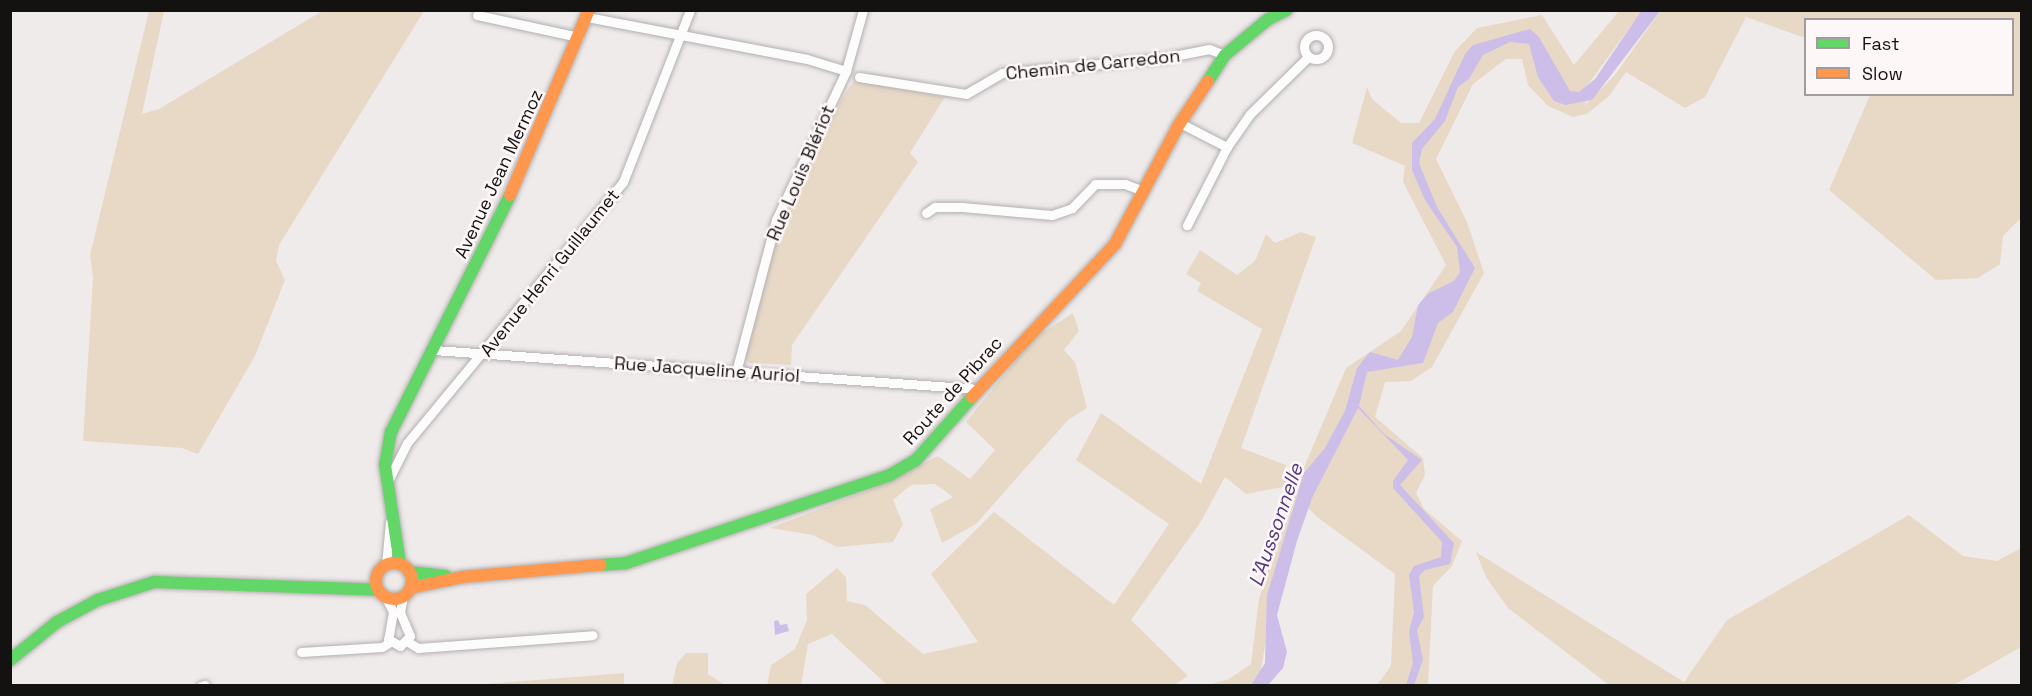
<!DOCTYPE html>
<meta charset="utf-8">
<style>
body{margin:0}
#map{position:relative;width:2032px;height:696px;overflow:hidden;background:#f0ebeb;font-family:"Space Grotesk",sans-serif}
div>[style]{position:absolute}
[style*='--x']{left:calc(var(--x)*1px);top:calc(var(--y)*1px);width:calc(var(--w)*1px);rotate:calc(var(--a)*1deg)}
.green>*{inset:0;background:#e8d9c6}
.water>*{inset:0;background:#ccbee8}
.roads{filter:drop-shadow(0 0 2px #b3b0b0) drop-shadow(0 0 2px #b3b0b0)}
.street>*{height:9px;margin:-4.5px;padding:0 4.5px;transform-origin:4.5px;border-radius:4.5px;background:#fdfcfc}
.street>.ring{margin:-4.5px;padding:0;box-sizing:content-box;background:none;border:9px solid #fdfcfc;border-radius:50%}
.fast>*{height:12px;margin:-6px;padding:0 6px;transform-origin:6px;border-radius:6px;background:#63d668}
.slow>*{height:12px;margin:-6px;padding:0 6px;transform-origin:6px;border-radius:6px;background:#ff974d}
.slow>.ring{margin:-6px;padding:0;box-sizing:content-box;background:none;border:12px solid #ff974d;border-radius:50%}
span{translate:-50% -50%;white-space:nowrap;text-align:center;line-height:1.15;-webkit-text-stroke:5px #fef7f8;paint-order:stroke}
.street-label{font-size:18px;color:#141111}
.water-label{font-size:20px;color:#53387f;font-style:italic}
.frame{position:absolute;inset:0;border:12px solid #141111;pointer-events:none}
.legend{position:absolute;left:1804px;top:18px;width:210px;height:78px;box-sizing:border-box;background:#fef7f8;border:2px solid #a09b9c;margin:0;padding:8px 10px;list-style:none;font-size:18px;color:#141111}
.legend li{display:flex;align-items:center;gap:12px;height:30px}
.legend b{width:30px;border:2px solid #a09b9c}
</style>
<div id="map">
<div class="green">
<i style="clip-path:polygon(149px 11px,164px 11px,142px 114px,159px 109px,322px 11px,424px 11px,279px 245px,276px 261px,285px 280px,255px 356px,198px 454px,182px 448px,83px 441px,93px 278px,90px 255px)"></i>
<i style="clip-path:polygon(1619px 11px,1642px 11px,1584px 90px,1586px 104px,1615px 75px,1660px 11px,2021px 11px,2021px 218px,2003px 236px,2000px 264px,1978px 278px,1936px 280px,1829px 190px,1870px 95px,2012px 94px,2012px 20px,1806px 20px,1805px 38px,1746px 17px,1705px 97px,1685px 108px,1626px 72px,1609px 96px,1587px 114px,1573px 117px,1548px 106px,1528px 85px,1522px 59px,1506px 59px,1473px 84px,1436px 159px,1467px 222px,1484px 273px,1432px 367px,1411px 381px,1385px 382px,1375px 417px,1423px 458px,1425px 475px,1416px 493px,1424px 509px,1462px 541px,1452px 566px,1433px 586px,1428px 685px,1377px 685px,1391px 666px,1395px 574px,1317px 517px,1298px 497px,1282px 551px,1260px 675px,1251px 685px,1204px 686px,1229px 679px,1251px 664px,1259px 599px,1291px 498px,1346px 368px,1401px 331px,1446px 265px,1403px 182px,1405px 166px,1352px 143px,1367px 87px,1372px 99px,1401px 123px,1419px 123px,1455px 51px,1477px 28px,1542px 15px,1574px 65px)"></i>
<i style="clip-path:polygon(854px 81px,945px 97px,910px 153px,918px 162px,792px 345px,791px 365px,749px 363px,745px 359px,781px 224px,842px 98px)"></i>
<i style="clip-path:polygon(1301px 232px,1316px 237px,1241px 448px,1286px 465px,1288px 486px,1246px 494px,1225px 477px,1200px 523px,1131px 620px,1188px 676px,1173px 686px,887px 685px,832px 634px,808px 644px,801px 685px,767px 685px,771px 665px,795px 649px,807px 620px,806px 594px,837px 568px,846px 577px,847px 601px,865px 605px,923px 654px,978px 642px,931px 574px,994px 512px,1114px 605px,1169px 524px,1076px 460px,1101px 413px,1201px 484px,1262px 329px,1197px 291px,1201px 283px,1186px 274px,1200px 250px,1237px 275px,1255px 261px,1266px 234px,1275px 243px)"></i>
<i style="clip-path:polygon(1073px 313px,1079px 331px,1064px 350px,1075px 362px,1087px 408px,1068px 420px,976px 524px,942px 543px,930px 509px,953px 497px,935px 484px,911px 485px,893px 500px,903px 524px,893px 542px,837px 547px,813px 535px,770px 528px,874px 488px,938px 456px,970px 479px,995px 450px,966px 422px,1034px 338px)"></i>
<i style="clip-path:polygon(1909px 515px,1963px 556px,1997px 561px,2021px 548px,2021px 647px,1954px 685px,1609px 685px,1508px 608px,1486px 577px,1476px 552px,1684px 682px,1727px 620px)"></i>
<i style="clip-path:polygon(686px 653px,708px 653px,708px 674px,725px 685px,672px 685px,677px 663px)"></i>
<i style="clip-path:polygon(624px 673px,624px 685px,474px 685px)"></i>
</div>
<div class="water">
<i style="clip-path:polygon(1642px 10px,1660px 11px,1592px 100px,1565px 105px,1554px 101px,1538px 77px,1529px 44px,1510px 42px,1483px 55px,1469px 79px,1458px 87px,1445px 121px,1422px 149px,1419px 163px,1437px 207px,1475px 268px,1453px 312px,1438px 323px,1423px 363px,1367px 372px,1359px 406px,1384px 434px,1422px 460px,1400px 485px,1454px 543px,1450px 564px,1425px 570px,1419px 576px,1424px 617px,1417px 630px,1423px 660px,1414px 685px,1406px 685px,1413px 663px,1409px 632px,1414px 612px,1409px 575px,1414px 566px,1441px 557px,1442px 542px,1393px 488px,1393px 481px,1408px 460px,1358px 408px,1312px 498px,1297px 541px,1277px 615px,1287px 652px,1283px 668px,1268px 685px,1251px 685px,1265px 663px,1267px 595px,1304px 473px,1325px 448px,1345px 411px,1357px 368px,1370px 352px,1398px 360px,1412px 337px,1418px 305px,1429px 293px,1454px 281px,1460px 272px,1457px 247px,1425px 200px,1412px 170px,1412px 143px,1435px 119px,1465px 54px,1473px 45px,1530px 29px,1539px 37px,1570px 91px,1579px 92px,1595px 79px)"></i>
<i style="clip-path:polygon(778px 620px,780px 625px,787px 624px,789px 631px,775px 635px,774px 621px)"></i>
</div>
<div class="roads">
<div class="street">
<i style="--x:477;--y:15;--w:104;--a:12.2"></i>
<i style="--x:587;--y:17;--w:224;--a:10.8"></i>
<i style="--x:807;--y:59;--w:41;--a:17.1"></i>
<i class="ring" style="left:1304px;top:35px;width:15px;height:15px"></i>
<i style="--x:859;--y:77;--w:108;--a:9"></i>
<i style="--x:966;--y:94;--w:42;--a:-30.3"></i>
<i style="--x:1002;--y:73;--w:163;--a:-5.3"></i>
<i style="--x:1164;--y:58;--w:46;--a:-11.3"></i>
<i style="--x:1209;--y:49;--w:17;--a:21"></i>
<i style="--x:1180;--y:123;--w:53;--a:27.1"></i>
<i style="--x:1227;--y:147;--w:88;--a:117.1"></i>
<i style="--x:1227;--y:147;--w:40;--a:-55.1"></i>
<i style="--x:1250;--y:114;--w:81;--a:-44.5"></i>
<i style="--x:926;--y:213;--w:11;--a:-34"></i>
<i style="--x:935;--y:207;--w:27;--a:0"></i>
<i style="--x:962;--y:207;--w:90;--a:5.1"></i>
<i style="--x:1052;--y:215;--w:21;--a:-19"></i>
<i style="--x:1072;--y:208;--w:33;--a:-46"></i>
<i style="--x:1095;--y:184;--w:30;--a:0"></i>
<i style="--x:1125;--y:184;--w:19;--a:21"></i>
<i style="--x:434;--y:350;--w:547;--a:4.09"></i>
<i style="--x:736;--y:372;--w:157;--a:-75.3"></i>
<i style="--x:776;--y:220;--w:165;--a:-64.8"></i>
<i style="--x:846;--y:71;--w:63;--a:-74.4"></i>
<i style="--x:388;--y:481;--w:42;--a:-63.4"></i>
<i style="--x:407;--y:443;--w:339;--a:-50.4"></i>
<i style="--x:623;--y:182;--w:185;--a:-68.7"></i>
<i style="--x:386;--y:565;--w:43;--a:-84.7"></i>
<i style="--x:385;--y:596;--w:18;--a:63"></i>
<i style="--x:393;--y:612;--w:27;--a:100"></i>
<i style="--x:388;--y:639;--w:14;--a:30"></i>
<i style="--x:400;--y:646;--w:14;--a:-45"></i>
<i style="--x:410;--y:636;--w:26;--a:-113"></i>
<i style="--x:400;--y:612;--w:16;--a:-79"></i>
<i style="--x:408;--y:642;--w:12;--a:31"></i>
<i style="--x:418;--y:648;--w:175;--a:-4.2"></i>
<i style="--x:301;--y:652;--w:81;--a:-3.5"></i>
<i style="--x:382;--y:647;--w:9;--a:-32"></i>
<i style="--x:201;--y:686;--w:4;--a:-14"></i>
</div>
<div class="fast">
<i style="--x:1208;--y:81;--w:31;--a:-57"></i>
<i style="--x:1225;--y:55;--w:55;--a:-39.8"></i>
<i style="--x:1267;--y:20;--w:22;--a:-27"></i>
<i style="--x:400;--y:564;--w:100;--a:-98.6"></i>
<i style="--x:385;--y:465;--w:34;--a:-80"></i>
<i style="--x:391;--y:432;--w:265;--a:-63.3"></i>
<i style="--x:600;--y:565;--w:26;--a:-4"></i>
<i style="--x:626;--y:563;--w:278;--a:-18.4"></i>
<i style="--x:890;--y:475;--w:30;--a:-30"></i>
<i style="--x:916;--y:460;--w:84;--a:-48.4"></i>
<i style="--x:409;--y:572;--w:37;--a:6"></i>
<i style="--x:10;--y:660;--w:60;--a:-39"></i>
<i style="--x:57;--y:622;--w:47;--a:-28.2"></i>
<i style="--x:98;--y:600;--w:59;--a:-17.8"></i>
<i style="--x:154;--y:582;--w:224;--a:2"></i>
</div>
<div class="slow">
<i style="--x:510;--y:195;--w:201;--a:-66.9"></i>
<i style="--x:972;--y:397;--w:209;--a:-46.9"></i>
<i style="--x:1115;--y:244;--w:137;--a:-61.8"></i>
<i style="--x:1180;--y:123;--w:50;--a:-56.3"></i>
<i class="ring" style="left:376px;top:563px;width:24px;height:24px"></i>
<i style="--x:410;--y:588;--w:53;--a:-11.9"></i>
<i style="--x:462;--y:577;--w:139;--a:-5"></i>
</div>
</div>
<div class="street-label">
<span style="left:1093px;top:65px;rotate:-6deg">Chemin de Carredon</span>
<span style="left:801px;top:173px;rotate:-67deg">Rue Louis Blériot</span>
<span style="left:499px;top:174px;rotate:-65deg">Avenue Jean Mermoz</span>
<span style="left:550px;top:273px;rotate:-51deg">Avenue Henri Guillaumet</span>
<span style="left:707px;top:370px;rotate:4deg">Rue Jacqueline Auriol</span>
<span style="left:953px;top:391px;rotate:-48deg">Route de Pibrac</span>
</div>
<div class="water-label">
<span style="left:1276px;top:525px;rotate:-71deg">L'Aussonnelle</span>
</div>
<div class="frame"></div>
<ul class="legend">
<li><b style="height:8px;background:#63d668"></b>Fast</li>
<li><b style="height:8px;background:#ff974d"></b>Slow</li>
</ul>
</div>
